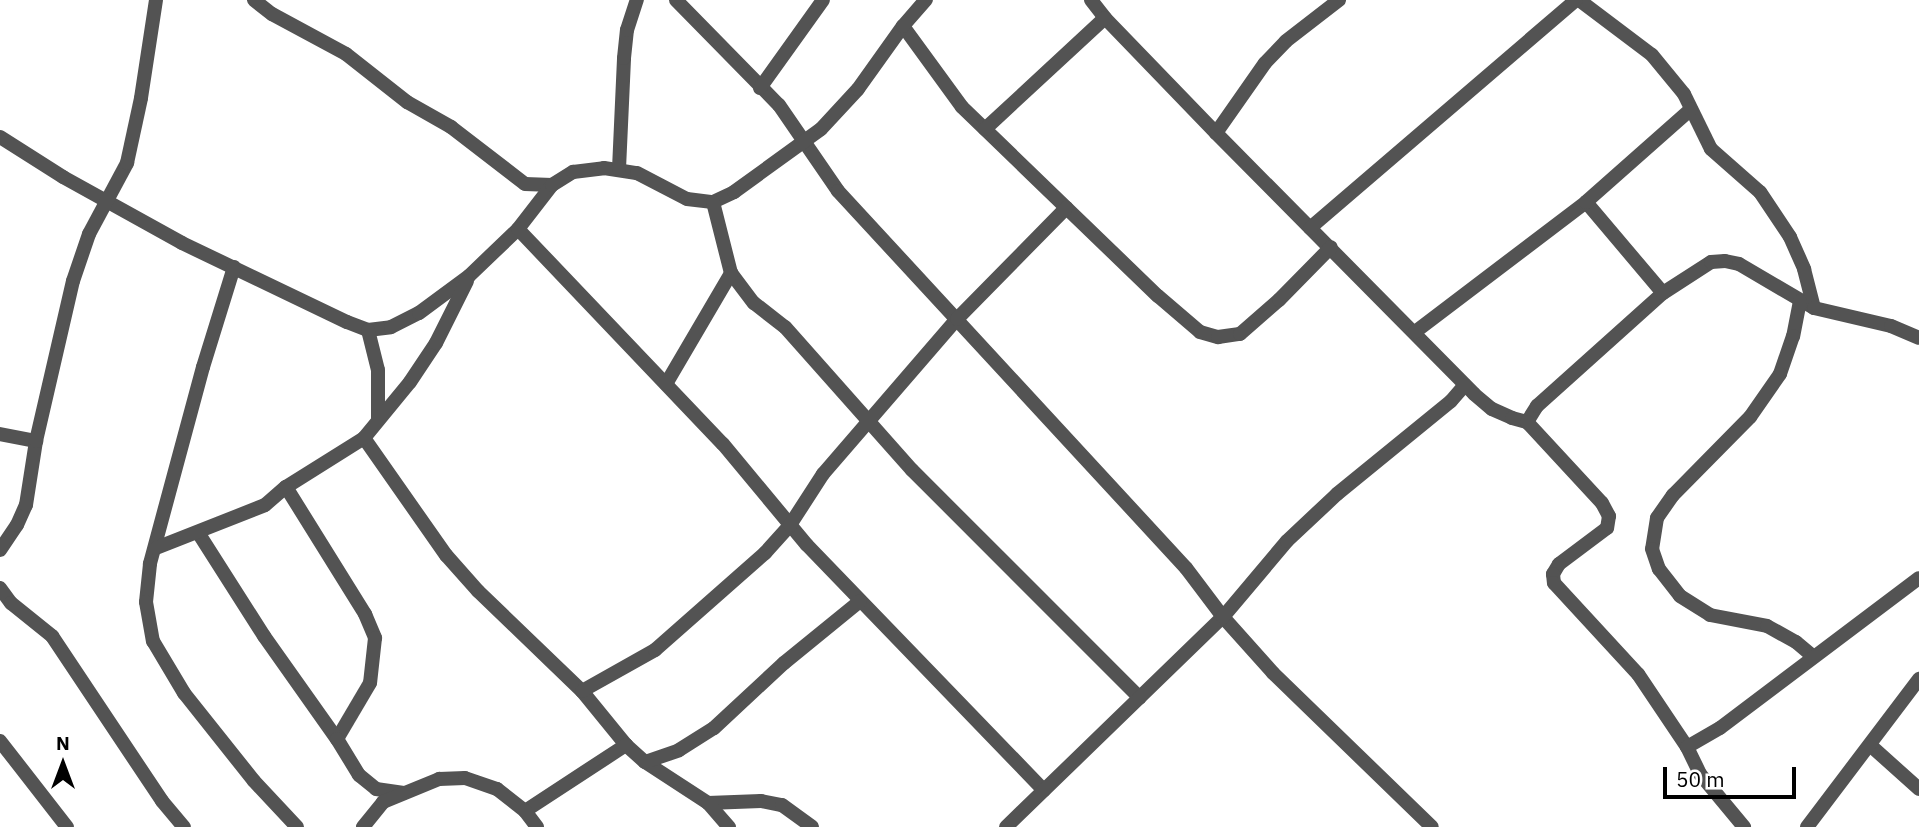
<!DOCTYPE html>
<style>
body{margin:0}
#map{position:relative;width:1919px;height:827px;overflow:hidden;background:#fff;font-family:"IBM Plex Sans",sans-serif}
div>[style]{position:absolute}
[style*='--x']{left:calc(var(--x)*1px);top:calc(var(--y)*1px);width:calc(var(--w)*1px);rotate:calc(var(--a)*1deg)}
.minor>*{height:14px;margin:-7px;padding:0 7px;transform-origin:7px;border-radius:7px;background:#535353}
span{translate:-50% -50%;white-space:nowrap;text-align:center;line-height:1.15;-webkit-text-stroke:5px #fff;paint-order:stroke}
.north{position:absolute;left:28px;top:729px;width:70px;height:70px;-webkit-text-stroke:5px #fff;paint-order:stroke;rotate:0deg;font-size:19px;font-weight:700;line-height:28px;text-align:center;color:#000}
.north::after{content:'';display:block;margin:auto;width:24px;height:32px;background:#000;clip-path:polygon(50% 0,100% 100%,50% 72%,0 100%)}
.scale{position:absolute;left:1663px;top:767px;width:133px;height:32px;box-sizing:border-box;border:4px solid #000;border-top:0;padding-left:9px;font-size:21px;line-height:24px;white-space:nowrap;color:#000;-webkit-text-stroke:5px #fff;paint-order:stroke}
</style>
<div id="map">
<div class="minor">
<i style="--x:254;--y:0;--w:23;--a:38"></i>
<i style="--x:272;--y:14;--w:84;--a:28.4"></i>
<i style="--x:346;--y:54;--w:78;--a:38.2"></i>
<i style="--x:407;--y:102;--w:51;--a:29.6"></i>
<i style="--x:451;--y:127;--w:93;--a:37.6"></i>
<i style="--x:525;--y:184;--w:27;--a:2"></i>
<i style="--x:676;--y:0;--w:147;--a:45.6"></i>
<i style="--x:779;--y:105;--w:104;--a:55.5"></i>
<i style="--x:838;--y:191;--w:513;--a:47.29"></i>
<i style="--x:1186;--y:568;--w:61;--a:52.9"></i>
<i style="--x:1223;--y:617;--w:75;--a:48.2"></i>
<i style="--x:1273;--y:673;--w:221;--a:44.1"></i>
<i style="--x:1091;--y:0;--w:23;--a:52"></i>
<i style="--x:1105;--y:18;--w:160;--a:46"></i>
<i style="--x:1216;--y:133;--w:367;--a:45.3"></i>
<i style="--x:1474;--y:394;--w:23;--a:40"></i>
<i style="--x:1492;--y:409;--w:22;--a:24"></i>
<i style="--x:1512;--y:418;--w:16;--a:15"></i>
<i style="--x:1527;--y:422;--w:19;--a:-58"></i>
<i style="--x:1537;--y:406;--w:169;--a:-41.9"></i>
<i style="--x:1663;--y:293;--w:57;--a:-32.9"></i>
<i style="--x:1711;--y:262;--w:14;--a:-4"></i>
<i style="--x:1725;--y:261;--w:14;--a:12"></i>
<i style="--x:1739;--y:264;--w:87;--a:30.4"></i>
<i style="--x:1579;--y:0;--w:91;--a:37"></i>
<i style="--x:1652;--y:55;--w:50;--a:50.6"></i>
<i style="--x:1684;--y:94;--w:61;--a:63.9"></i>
<i style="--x:1711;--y:149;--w:65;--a:41.3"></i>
<i style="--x:1760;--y:192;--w:54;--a:56.3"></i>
<i style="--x:1790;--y:237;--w:35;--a:66"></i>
<i style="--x:1804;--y:269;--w:40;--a:75.6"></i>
<i style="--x:1814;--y:308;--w:79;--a:13.2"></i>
<i style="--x:1891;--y:326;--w:30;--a:23"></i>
<i style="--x:903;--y:26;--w:100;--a:53.9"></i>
<i style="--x:962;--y:107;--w:272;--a:44"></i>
<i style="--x:1158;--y:296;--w:55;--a:40.6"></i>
<i style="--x:1200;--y:332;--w:19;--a:16"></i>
<i style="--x:1218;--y:337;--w:22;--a:-8"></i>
<i style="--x:1240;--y:334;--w:52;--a:-41.1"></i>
<i style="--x:1279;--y:300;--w:74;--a:-45.5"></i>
<i style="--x:760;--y:88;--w:108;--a:-54.4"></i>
<i style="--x:985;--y:129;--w:163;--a:-42.8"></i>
<i style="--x:1216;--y:133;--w:85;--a:-55"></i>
<i style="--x:1265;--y:63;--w:30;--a:-46"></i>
<i style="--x:1286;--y:41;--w:67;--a:-37.7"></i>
<i style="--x:0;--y:137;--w:75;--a:32.4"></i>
<i style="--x:63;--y:177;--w:136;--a:29"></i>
<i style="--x:182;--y:243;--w:183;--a:25.6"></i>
<i style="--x:347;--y:322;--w:22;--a:21"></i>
<i style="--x:368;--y:330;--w:23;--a:-7"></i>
<i style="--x:391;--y:327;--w:31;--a:-27"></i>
<i style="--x:419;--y:313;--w:62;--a:-36.5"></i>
<i style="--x:469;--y:276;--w:68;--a:-43.8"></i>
<i style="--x:518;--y:229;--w:56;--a:-52.3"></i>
<i style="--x:552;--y:185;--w:25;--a:-32"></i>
<i style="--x:573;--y:172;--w:31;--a:-7"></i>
<i style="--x:604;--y:168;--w:33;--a:9"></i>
<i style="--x:637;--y:173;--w:56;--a:27.5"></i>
<i style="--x:687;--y:199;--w:26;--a:7"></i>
<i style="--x:713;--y:202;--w:23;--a:-25"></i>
<i style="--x:734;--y:192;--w:107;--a:-35.9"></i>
<i style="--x:821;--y:129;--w:54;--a:-47.2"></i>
<i style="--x:858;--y:89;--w:77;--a:-54.5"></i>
<i style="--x:903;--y:26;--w:35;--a:-49"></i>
<i style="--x:619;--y:169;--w:111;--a:-87.4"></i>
<i style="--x:624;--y:58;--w:28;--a:-84"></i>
<i style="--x:627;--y:30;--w:32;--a:-72"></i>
<i style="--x:713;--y:202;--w:73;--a:75.8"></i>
<i style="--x:731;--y:273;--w:38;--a:53"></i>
<i style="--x:754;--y:303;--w:39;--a:38"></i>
<i style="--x:785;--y:327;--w:191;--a:48.4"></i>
<i style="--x:912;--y:470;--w:322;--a:45"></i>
<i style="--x:1586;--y:202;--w:119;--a:49.8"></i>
<i style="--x:1310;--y:228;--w:350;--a:-40.6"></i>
<i style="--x:518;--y:229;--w:297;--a:46.4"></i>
<i style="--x:723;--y:444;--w:131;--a:50.3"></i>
<i style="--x:807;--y:545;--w:341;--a:46"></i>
<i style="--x:234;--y:267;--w:105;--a:107.2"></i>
<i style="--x:203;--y:367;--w:204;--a:105.1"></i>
<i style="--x:150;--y:564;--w:38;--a:96"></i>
<i style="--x:146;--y:602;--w:40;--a:80"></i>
<i style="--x:153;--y:641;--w:61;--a:59.2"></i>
<i style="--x:184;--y:693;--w:112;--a:51.5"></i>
<i style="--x:254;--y:781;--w:63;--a:46.9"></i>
<i style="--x:1800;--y:301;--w:36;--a:101"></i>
<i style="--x:1793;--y:336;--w:40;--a:108.9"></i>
<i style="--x:1780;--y:374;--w:52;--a:124.9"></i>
<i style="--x:1750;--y:417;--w:110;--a:134.6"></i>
<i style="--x:1673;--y:495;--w:28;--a:125"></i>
<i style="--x:1657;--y:518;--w:31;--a:99"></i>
<i style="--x:1652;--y:549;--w:21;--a:71"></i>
<i style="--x:1659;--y:569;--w:34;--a:52"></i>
<i style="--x:1680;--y:596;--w:36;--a:32"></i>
<i style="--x:1710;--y:615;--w:58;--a:10.9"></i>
<i style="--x:1767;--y:626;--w:33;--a:29"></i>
<i style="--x:1796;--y:642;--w:23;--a:40"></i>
<i style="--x:368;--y:330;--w:41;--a:76"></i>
<i style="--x:378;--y:370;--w:49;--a:90"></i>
<i style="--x:1415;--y:332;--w:215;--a:-37.2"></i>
<i style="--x:1586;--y:202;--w:140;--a:-41.5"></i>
<i style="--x:666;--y:384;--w:129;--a:-59.6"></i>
<i style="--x:1527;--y:422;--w:110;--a:47.2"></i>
<i style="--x:1602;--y:503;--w:15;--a:62"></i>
<i style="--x:1609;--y:516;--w:12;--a:99"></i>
<i style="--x:1607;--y:528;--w:60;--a:143.1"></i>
<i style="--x:1559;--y:564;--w:12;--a:121"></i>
<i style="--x:1553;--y:574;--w:9;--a:84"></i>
<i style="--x:1554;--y:583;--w:124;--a:47.3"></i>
<i style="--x:1638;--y:674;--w:88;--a:56.1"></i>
<i style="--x:1687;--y:747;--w:30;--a:64"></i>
<i style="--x:1700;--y:774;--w:69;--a:50.3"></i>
<i style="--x:0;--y:434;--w:37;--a:11"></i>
<i style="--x:364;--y:438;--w:143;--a:55"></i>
<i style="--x:446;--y:555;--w:48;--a:48.4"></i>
<i style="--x:478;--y:591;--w:144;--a:43.9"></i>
<i style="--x:582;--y:691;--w:70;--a:50.8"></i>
<i style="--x:626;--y:745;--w:25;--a:42"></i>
<i style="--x:645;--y:762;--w:75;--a:33.1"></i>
<i style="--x:708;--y:803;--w:53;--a:-2.2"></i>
<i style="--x:761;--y:801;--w:21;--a:11"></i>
<i style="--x:782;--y:805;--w:37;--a:36"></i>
<i style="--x:286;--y:487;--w:150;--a:58.1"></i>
<i style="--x:365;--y:614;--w:26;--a:67"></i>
<i style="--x:375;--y:638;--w:45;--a:96.3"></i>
<i style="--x:370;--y:683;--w:65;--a:120.5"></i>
<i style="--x:199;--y:534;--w:121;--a:57.5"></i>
<i style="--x:264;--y:636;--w:126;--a:54.7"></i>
<i style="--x:337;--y:739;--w:42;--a:58.6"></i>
<i style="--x:359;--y:775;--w:22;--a:39"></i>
<i style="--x:376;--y:789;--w:28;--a:8"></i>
<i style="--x:156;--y:548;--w:117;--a:-21.5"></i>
<i style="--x:265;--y:505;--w:28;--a:-41"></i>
<i style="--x:286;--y:487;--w:92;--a:-32.1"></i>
<i style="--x:364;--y:438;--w:72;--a:-50.6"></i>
<i style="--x:410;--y:382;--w:47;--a:-56.3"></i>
<i style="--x:436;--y:343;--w:69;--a:-63.4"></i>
<i style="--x:0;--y:550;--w:30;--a:-56"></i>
<i style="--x:17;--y:525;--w:22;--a:-66"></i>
<i style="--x:26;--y:505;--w:65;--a:-81.1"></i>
<i style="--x:36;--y:441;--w:164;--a:-77"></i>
<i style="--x:73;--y:281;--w:50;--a:-71.2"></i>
<i style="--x:89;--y:234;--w:81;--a:-61.8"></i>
<i style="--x:127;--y:163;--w:66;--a:-77.8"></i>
<i style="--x:141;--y:98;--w:99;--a:-81.3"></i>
<i style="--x:0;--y:588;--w:19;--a:54"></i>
<i style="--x:11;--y:603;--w:53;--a:38.8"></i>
<i style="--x:52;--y:636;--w:198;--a:56.3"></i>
<i style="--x:162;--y:801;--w:34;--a:50"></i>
<i style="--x:582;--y:691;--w:84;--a:-29.3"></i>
<i style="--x:655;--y:650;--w:147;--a:-41.4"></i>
<i style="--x:765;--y:553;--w:38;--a:-48"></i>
<i style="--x:790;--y:525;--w:61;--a:-57.1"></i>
<i style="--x:823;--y:474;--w:205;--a:-49.2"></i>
<i style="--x:957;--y:319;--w:156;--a:-45.5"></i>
<i style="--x:0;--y:741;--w:109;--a:52.1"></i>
<i style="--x:1870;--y:745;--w:66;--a:41.9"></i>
<i style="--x:1687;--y:747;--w:38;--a:-30"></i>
<i style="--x:1720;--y:728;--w:249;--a:-37"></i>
<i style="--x:645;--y:762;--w:36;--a:-19"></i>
<i style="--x:679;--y:750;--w:41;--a:-32.2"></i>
<i style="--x:714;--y:728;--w:96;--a:-42.9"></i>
<i style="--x:784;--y:663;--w:98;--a:-39.2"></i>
<i style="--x:708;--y:803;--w:32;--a:49"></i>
<i style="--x:525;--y:811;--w:121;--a:-33.2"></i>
<i style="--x:363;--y:827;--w:32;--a:-51"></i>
<i style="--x:383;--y:802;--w:61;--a:-22.3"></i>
<i style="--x:439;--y:779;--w:26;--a:-2"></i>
<i style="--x:465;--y:778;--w:34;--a:19"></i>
<i style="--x:497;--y:789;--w:36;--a:38"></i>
<i style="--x:525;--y:811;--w:20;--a:53"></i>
<i style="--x:1006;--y:827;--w:302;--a:-44.1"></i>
<i style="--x:1223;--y:617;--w:99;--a:-49.9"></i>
<i style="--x:1287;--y:541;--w:69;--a:-43.2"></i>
<i style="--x:1337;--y:494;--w:147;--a:-39.2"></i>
<i style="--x:1451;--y:401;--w:21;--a:-49"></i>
<i style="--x:1807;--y:827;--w:186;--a:-52.9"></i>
</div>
<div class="north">N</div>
<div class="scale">50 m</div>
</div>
